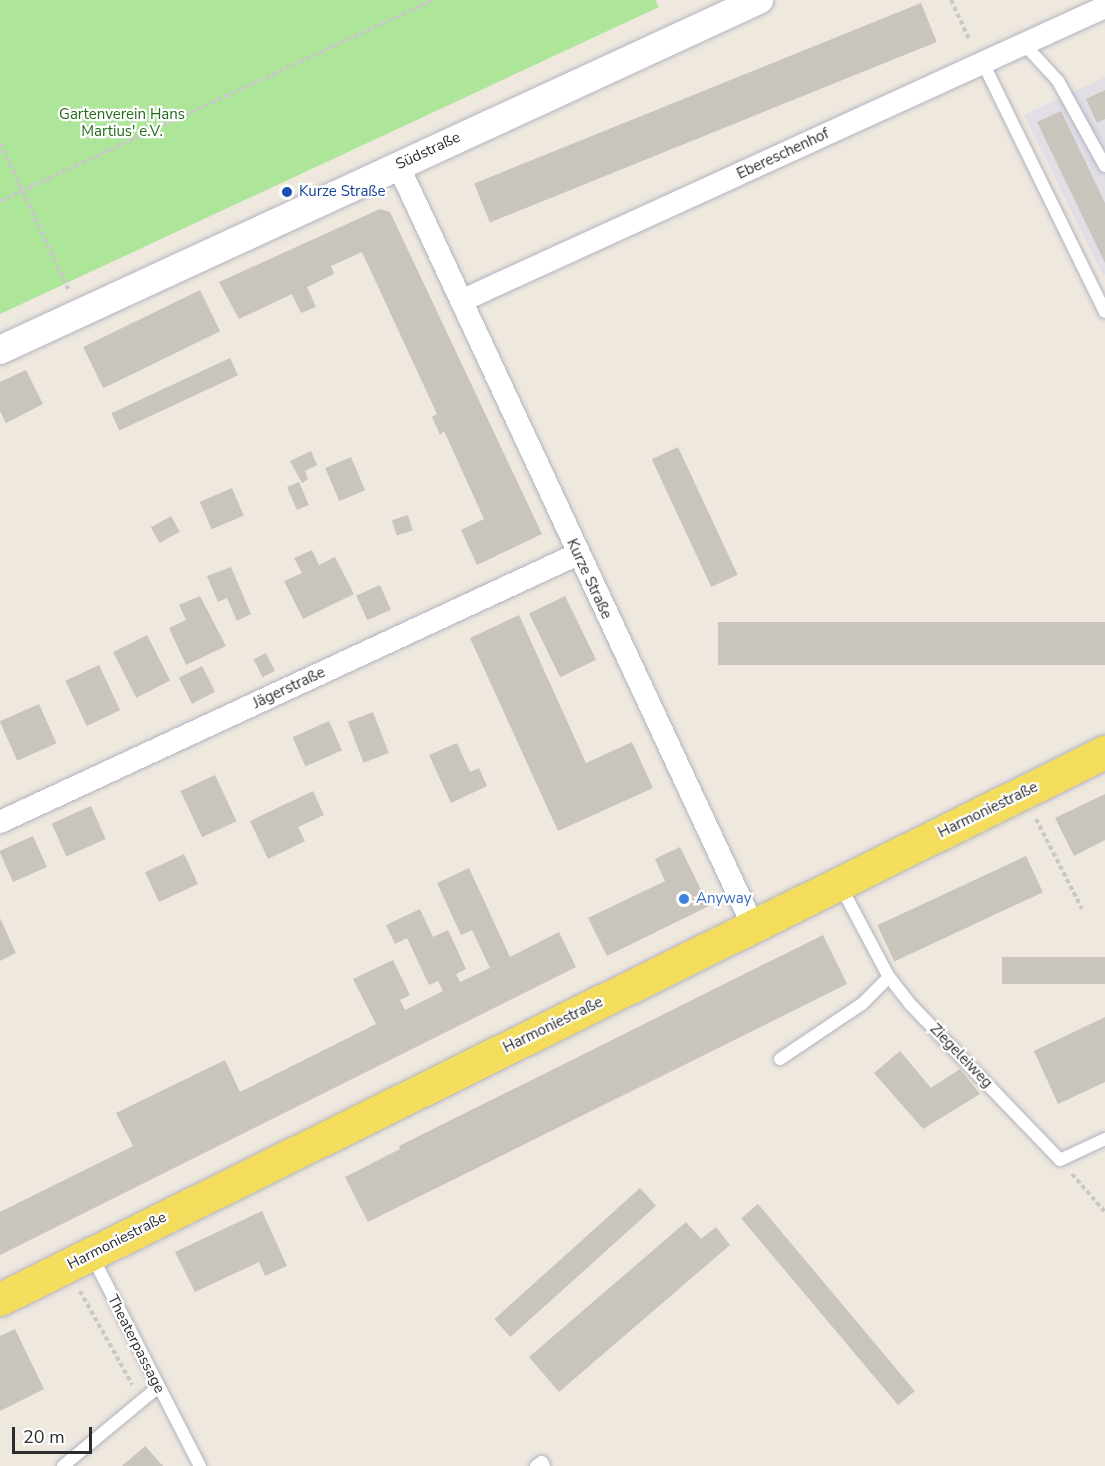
<!DOCTYPE html>
<meta charset="utf-8">
<style>
body{margin:0}
#map{position:relative;width:1105px;height:1466px;overflow:hidden;background:#eee8de;font-family:"Nunito Sans",sans-serif}
div>[style]{position:absolute}
[style*='--x']{left:calc(var(--x)*1px);top:calc(var(--y)*1px);width:calc(var(--w)*1px);rotate:calc(var(--a)*1deg)}
.industrial>*{inset:0;background:#e1dee6}
.green>*{inset:0;background:#ade599}
.building>*{inset:0;background:#c9c5bd;transform-origin:0 0}
.path>*{height:4px;margin-top:-2px;transform-origin:0;background:repeating-linear-gradient(90deg,#c8c8c8 0 4.5px,transparent 0 7.5px)}
.roads{filter:drop-shadow(0 0 2px #b2b3c0) drop-shadow(0 0 2px #b2b3c0)}
.service>*{height:12px;margin:-6px;padding:0 6px;transform-origin:6px;border-radius:6px;background:#fff}
.minor>*{height:22px;margin:-11px;padding:0 11px;transform-origin:11px;border-radius:11px;background:#fff}
.tertiary>*{height:28px;margin:-14px;padding:0 14px;transform-origin:14px;border-radius:14px;background:#fff}
.primary>*{height:33px;margin:-16.5px;padding:0 16.5px;transform-origin:16.5px;border-radius:16.5px;background:#f4dd5c}
.dots>*{width:16px;height:16px;translate:-50% -50%;box-sizing:border-box;border:3px solid #fff;border-radius:50%}
span{translate:-50% -50%;white-space:nowrap;text-align:center;line-height:1.15;-webkit-text-stroke:4.5px #fff;paint-order:stroke}
.park-label{font-size:15px;color:#236c19}
.street-label{font-size:15px;color:#2c2c2c}
.transit-label{font-size:15px;color:#164399}
.left{translate:0 -50%;text-align:left}
.shop-label{font-size:15px;color:#366cbe}
.scale{position:absolute;left:12px;top:1427px;width:80px;height:27px;box-sizing:border-box;border:3px solid #2c2c2c;border-top:0;padding-left:8px;font-size:18px;line-height:21px;white-space:nowrap;color:#2c2c2c;-webkit-text-stroke:4px #fff;paint-order:stroke}
</style>
<div id="map">
<div class="industrial">
<i style="clip-path:polygon(1105px 77px,1105px 275px,1103px 276px,1024px 115px)"></i>
</div>
<div class="green">
<i style="clip-path:polygon(0 0,655px 0,659px 7px,0 314px)"></i>
</div>
<div class="building">
<i style="left:921px;top:3px;width:42px;height:482px;rotate:68deg"></i>
<i style="clip-path:polygon(1105px 90px,1105px 119px,1097px 123px,1086px 99px)"></i>
<i style="clip-path:polygon(1061px 111px,1105px 203px,1105px 263px,1037px 122px)"></i>
<i style="clip-path:polygon(380px 209px,390px 212px,542px 534px,477px 565px,461px 530px,484px 519px,444px 431px,440px 435px,432px 417px,437px 414px,362px 252px,331px 266px,334px 274px,307px 287px,316px 307px,301px 313px,292px 294px,239px 319px,219px 282px)"></i>
<i style="left:200px;top:290px;width:46px;height:130px;rotate:64deg"></i>
<i style="left:230px;top:358px;width:19px;height:131px;rotate:65deg"></i>
<i style="clip-path:polygon(26px 370px,43px 404px,6px 423px,0 411px,0 382px)"></i>
<i style="left:678px;top:447px;width:141px;height:29px;rotate:65deg"></i>
<i style="clip-path:polygon(311px 451px,317px 465px,305px 471px,308px 479px,302px 483px,290px 461px)"></i>
<i style="left:351px;top:457px;width:36px;height:28px;rotate:67deg"></i>
<i style="left:299px;top:482px;width:25px;height:13px;rotate:67deg"></i>
<i style="left:232px;top:488px;width:30px;height:35px;rotate:67deg"></i>
<i style="left:408px;top:515px;width:16px;height:17px;rotate:72deg"></i>
<i style="left:171px;top:516px;width:18px;height:23px;rotate:61deg"></i>
<i style="clip-path:polygon(312px 550px,319px 565px,335px 557px,354px 594px,303px 619px,284px 581px,302px 573px,294px 558px)"></i>
<i style="clip-path:polygon(231px 567px,251px 614px,237px 621px,227px 598px,218px 602px,207px 576px)"></i>
<i style="left:380px;top:585px;width:27px;height:26px;rotate:66deg"></i>
<i style="clip-path:polygon(200px 596px,226px 646px,186px 665px,169px 628px,186px 620px,179px 605px)"></i>
<i style="left:565px;top:596px;width:71px;height:40px;rotate:64deg"></i>
<i style="clip-path:polygon(519px 615px,586px 763px,632px 742px,653px 788px,558px 831px,470px 638px)"></i>
<i style="left:1105px;top:622px;width:43px;height:387px;rotate:90deg"></i>
<i style="left:147px;top:635px;width:51px;height:38px;rotate:63deg"></i>
<i style="left:266px;top:653px;width:20px;height:14px;rotate:63deg"></i>
<i style="left:99px;top:665px;width:50px;height:37px;rotate:65deg"></i>
<i style="left:202px;top:666px;width:29px;height:26px;rotate:63deg"></i>
<i style="left:39px;top:704px;width:43px;height:43px;rotate:66deg"></i>
<i style="left:373px;top:712px;width:44px;height:27px;rotate:69deg"></i>
<i style="left:329px;top:721px;width:32px;height:40px;rotate:66deg"></i>
<i style="clip-path:polygon(457px 743px,470px 772px,479px 768px,487px 786px,451px 803px,429px 755px)"></i>
<i style="left:215px;top:775px;width:51px;height:38px;rotate:65deg"></i>
<i style="clip-path:polygon(313px 791px,324px 815px,298px 827px,305px 841px,268px 859px,250px 821px)"></i>
<i style="clip-path:polygon(1105px 794px,1105px 840px,1074px 856px,1055px 818px)"></i>
<i style="left:91px;top:806px;width:36px;height:43px;rotate:66deg"></i>
<i style="left:33px;top:836px;width:34px;height:37px;rotate:66deg"></i>
<i style="clip-path:polygon(680px 847px,709px 906px,607px 956px,588px 918px,665px 881px,655px 859px)"></i>
<i style="left:184px;top:854px;width:33px;height:43px;rotate:65deg"></i>
<i style="left:1026px;top:856px;width:40px;height:164px;rotate:65deg"></i>
<i style="clip-path:polygon(469px 868px,510px 957px,559px 932px,576px 967px,0 1255px,0 1212px,133px 1146px,116px 1113px,225px 1060px,240px 1092px,376px 1024px,353px 979px,393px 960px,410px 995px,400px 1000px,405px 1010px,443px 991px,438px 981px,429px 985px,407px 938px,395px 944px,386px 925px,420px 909px,433px 937px,448px 930px,466px 969px,456px 974px,460px 982px,490px 968px,472px 930px,461px 935px,437px 883px)"></i>
<i style="clip-path:polygon(0 918px,16px 953px,0 961px)"></i>
<i style="clip-path:polygon(823px 935px,847px 984px,368px 1222px,345px 1177px,400px 1149px,399px 1146px)"></i>
<i style="left:1105px;top:957px;width:27px;height:103px;rotate:90deg"></i>
<i style="clip-path:polygon(1105px 1017px,1105px 1082px,1058px 1104px,1034px 1051px)"></i>
<i style="clip-path:polygon(900px 1051px,931px 1088px,960px 1069px,980px 1094px,923px 1129px,874px 1073px)"></i>
<i style="left:640px;top:1188px;width:24px;height:196px;rotate:48deg"></i>
<i style="left:758px;top:1204px;width:244px;height:22px;rotate:50deg"></i>
<i style="clip-path:polygon(262px 1211px,287px 1266px,265px 1276px,259px 1262px,195px 1292px,175px 1252px)"></i>
<i style="clip-path:polygon(686px 1222px,701px 1239px,716px 1227px,730px 1245px,559px 1392px,529px 1357px)"></i>
<i style="clip-path:polygon(15px 1329px,44px 1389px,0 1411px,0 1336px)"></i>
<i style="clip-path:polygon(145px 1446px,163px 1466px,122px 1466px)"></i>
</div>
<div class="path">
<i style="--x:951;--y:0;--w:45;--a:65.1"></i>
<i style="--x:0;--y:143;--w:161;--a:65"></i>
<i style="--x:0;--y:201;--w:477;--a:-24.9"></i>
<i style="--x:1036;--y:819;--w:101;--a:62.9"></i>
<i style="--x:1072;--y:1174;--w:50;--a:49"></i>
<i style="--x:80;--y:1291;--w:107;--a:60.8"></i>
</div>
<div class="roads">
<div class="service">
<i style="--x:1024;--y:44;--w:50;--a:47.4"></i>
<i style="--x:1058;--y:81;--w:97;--a:61.1"></i>
<i style="--x:983;--y:63;--w:277;--a:63.9"></i>
<i style="--x:840;--y:885;--w:104;--a:62"></i>
<i style="--x:889;--y:977;--w:34;--a:52"></i>
<i style="--x:910;--y:1004;--w:216;--a:46.1"></i>
<i style="--x:1060;--y:1160;--w:50;--a:-25"></i>
<i style="--x:780;--y:1059;--w:99;--a:-33.9"></i>
<i style="--x:862;--y:1004;--w:38;--a:-45"></i>
<i style="--x:92;--y:1256;--w:236;--a:62.8"></i>
<i style="--x:63;--y:1466;--w:124;--a:-39.7"></i>
<i style="--x:536;--y:1466;--w:7;--a:-34"></i>
<i style="--x:542;--y:1462;--w:4;--a:63"></i>
</div>
<div class="minor">
<i style="--x:398;--y:165;--w:840;--a:64.99"></i>
<i style="--x:461;--y:301;--w:708;--a:-24.54"></i>
<i style="--x:0;--y:822;--w:637;--a:-24.88"></i>
</div>
<div class="tertiary">
<i style="--x:0;--y:350;--w:836;--a:-24.76"></i>
</div>
<div class="primary">
<i style="--x:0;--y:1299;--w:1233;--a:-26.34"></i>
</div>
</div>
<div class="dots">
<i style="left:287px;top:192px;background:#1a4fb4"></i>
<i style="left:684px;top:899px;background:#3f7fe0"></i>
</div>
<div class="park-label">
<span style="left:122px;top:123px">Gartenverein Hans<br>Martius' e.V.</span>
</div>
<div class="street-label">
<span style="left:428px;top:151px;rotate:-25deg">Südstraße</span>
<span style="left:783px;top:154px;rotate:-25deg">Ebereschenhof</span>
<span style="left:589px;top:579px;rotate:65deg">Kurze Straße</span>
<span style="left:289px;top:688px;rotate:-25deg">Jägerstraße</span>
<span style="left:988px;top:810px;rotate:-26deg">Harmoniestraße</span>
<span style="left:553px;top:1025px;rotate:-26deg">Harmoniestraße</span>
<span style="left:961px;top:1056px;rotate:46deg">Ziegeleiweg</span>
<span style="left:117px;top:1241px;rotate:-27deg">Harmoniestraße</span>
<span style="left:136px;top:1344px;rotate:63deg">Theaterpassage</span>
</div>
<div class="transit-label">
<span class="left" style="left:299px;top:192px">Kurze Straße</span>
</div>
<div class="shop-label">
<span class="left" style="left:696px;top:899px">Anyway</span>
</div>
<div class="scale">20 m</div>
</div>
